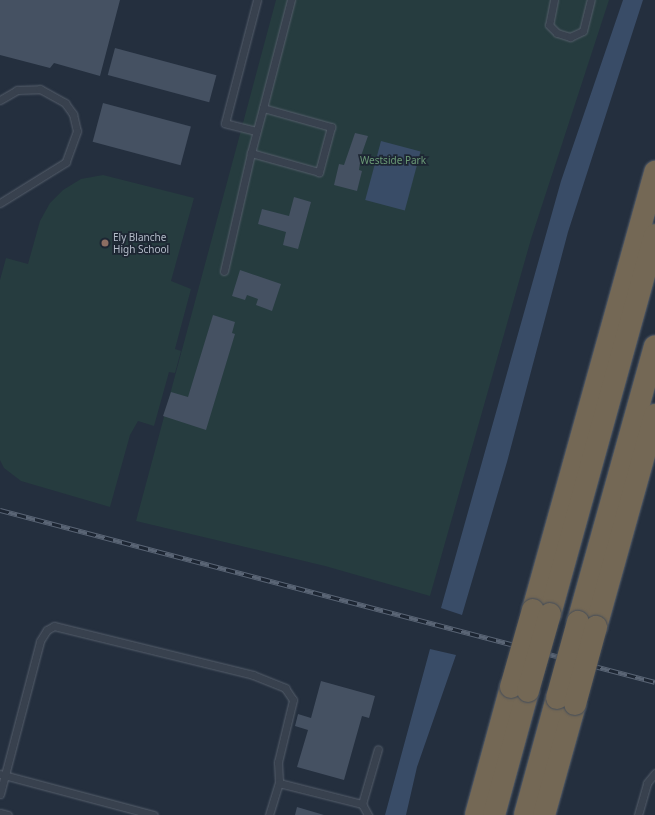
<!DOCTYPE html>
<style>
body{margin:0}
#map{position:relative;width:655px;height:815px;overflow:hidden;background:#242f3e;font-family:"Noto Sans",sans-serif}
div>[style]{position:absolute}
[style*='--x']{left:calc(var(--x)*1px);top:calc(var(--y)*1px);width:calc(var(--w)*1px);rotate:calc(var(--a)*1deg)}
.green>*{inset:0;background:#263c3f}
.water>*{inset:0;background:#394c67;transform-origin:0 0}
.building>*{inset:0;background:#455162;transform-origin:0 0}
.roads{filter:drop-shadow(0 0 1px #565f6c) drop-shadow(0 0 1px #565f6c)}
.service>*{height:7px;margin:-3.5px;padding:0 3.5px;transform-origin:3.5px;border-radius:3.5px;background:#38414e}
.motorway>*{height:22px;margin:-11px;padding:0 11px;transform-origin:11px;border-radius:11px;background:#746855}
.rail>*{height:4.5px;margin-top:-2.25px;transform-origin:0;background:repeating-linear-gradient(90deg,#1d2633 0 9px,#5a6575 0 18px);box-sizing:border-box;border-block:1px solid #5a6575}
.bridges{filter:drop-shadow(0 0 1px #434c59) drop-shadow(0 0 1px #434c59)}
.motorway-bridge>*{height:22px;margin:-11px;padding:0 11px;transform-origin:11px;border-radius:11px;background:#746855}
.dots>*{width:11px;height:11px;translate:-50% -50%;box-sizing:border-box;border:2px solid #1d2633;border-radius:50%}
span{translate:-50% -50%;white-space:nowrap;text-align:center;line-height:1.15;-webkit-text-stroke:3.5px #1d2633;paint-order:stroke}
.park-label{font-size:10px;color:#6b9a76}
.poi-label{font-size:10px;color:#b4bcc9}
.left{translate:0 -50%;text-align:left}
</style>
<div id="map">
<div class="green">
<i style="clip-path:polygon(276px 0,609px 0,531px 239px,430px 596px,325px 566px,136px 521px)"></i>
<i style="clip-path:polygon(103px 175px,194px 198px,171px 281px,191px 289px,175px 349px,181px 351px,175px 373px,169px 372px,154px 426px,138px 421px,130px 435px,110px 507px,21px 481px,4px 468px,0 460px,0 280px,6px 258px,28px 264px,40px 221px,50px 203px,63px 190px,81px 179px)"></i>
</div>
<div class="water">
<i style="clip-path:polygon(623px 0,643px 0,568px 232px,507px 462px,462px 615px,441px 608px,561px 181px)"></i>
<i style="left:381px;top:141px;width:41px;height:61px;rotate:15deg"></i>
<i style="clip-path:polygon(430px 649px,456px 655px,417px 767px,406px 815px,385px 815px)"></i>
</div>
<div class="building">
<i style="clip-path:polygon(0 0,120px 0,100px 76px,54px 63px,50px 68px,0 55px)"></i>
<i style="left:115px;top:48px;width:105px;height:28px;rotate:15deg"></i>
<i style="left:103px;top:103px;width:91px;height:40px;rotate:15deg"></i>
<i style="clip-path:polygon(355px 133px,368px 136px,361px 156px,359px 170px,362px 171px,357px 191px,334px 185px,339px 164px,344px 165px)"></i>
<i style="clip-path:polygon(294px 197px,311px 202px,298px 249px,283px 245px,286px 232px,258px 224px,262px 209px,289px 216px)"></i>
<i style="clip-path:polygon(240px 270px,281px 284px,272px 311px,256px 305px,258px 299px,247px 295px,245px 300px,232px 296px)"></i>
<i style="clip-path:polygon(213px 315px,235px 322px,232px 333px,235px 334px,206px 430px,163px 416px,171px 392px,188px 397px)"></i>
<i style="clip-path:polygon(321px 681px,375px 696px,369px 718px,362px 716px,344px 780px,297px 767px,308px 730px,295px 726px,298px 714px,311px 718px)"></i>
<i style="clip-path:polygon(297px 807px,324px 815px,295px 815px)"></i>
</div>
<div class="roads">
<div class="service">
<i style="--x:554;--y:0;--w:25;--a:101"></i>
<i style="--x:549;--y:25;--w:11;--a:45"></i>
<i style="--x:557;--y:33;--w:14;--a:17"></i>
<i style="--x:570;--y:37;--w:14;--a:-25"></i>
<i style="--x:583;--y:31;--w:32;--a:-76"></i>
<i style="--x:0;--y:100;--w:20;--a:-30"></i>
<i style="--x:17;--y:90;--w:23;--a:-2"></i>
<i style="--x:40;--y:89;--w:29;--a:29"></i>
<i style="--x:65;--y:103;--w:14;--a:54"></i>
<i style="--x:73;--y:114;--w:17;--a:77"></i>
<i style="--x:77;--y:131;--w:33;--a:110"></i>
<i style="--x:66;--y:162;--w:78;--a:148.2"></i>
<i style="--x:263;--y:108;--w:71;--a:15.6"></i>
<i style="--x:331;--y:127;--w:47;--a:104.9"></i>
<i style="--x:319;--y:172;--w:71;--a:-164.4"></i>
<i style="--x:251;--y:153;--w:47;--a:-75.1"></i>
<i style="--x:263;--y:108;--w:112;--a:-75.5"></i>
<i style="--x:256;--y:131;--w:32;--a:-166"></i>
<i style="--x:225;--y:123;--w:127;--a:-75.4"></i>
<i style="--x:224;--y:271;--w:121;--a:-77.1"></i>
<i style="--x:0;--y:774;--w:159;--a:14.9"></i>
<i style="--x:0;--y:794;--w:158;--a:-75.3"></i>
<i style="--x:40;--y:641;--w:13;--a:-58"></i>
<i style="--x:47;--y:630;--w:8;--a:-30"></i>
<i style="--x:54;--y:626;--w:205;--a:13.8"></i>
<i style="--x:253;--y:675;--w:35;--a:22"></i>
<i style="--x:285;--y:688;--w:14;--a:56"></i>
<i style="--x:293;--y:700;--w:64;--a:103.6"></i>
<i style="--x:278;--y:762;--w:21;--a:87"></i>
<i style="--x:362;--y:804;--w:13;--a:61"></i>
<i style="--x:0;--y:813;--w:8;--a:14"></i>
<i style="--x:269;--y:815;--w:34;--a:-73"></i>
<i style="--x:279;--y:783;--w:86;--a:14.2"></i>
<i style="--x:362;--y:804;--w:57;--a:-73.8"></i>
<i style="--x:638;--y:815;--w:33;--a:-74"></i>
<i style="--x:647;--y:783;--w:13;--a:-51"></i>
</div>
<div class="motorway">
<i style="--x:533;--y:610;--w:455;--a:-74.4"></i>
<i style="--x:550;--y:614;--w:393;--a:-74.5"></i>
<i style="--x:578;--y:622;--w:286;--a:-74.4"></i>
<i style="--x:596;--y:627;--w:220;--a:-74.4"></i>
<i style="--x:476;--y:815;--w:133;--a:-74.7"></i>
<i style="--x:494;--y:815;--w:129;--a:-74.7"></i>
<i style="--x:525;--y:815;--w:121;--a:-74.7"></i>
<i style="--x:544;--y:815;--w:115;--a:-74.4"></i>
</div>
</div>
<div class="rail">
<i style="--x:0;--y:510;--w:677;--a:14.71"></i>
</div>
<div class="bridges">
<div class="motorway-bridge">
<i style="--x:511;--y:687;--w:80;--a:-74.1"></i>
<i style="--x:528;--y:691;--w:80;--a:-74.1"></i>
<i style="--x:557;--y:698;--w:79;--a:-74.6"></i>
<i style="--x:575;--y:704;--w:80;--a:-74.7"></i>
</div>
</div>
<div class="dots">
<i style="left:105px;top:243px;background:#8d6e63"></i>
</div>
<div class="park-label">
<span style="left:393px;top:161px">Westside Park</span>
</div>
<div class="poi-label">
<span class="left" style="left:113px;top:243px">Ely Blanche<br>High School</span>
</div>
</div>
